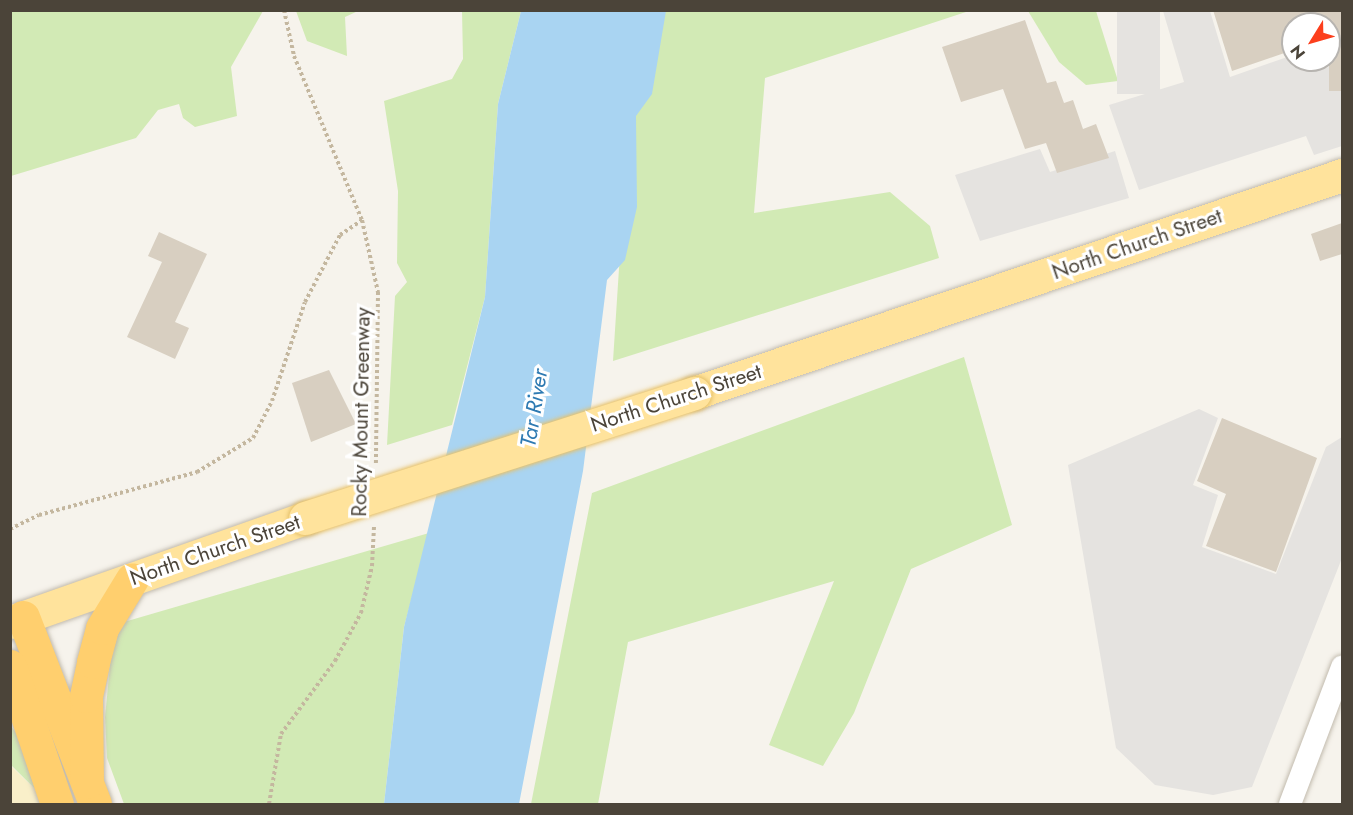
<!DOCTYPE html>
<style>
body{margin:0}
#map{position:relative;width:1353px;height:815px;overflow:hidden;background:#f6f3ec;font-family:Jost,sans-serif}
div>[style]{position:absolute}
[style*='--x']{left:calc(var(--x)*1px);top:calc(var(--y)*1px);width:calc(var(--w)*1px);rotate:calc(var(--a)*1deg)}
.green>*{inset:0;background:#d2eab5}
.sand>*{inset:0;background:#f9efc9}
.parking>*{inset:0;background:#e5e3e0;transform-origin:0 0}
.water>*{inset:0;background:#a9d4f2}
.building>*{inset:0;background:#d8cfc1}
.path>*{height:4px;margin-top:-2px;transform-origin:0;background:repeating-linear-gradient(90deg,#c4b79f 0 3px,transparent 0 6px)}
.roads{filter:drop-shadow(0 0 2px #c2bbae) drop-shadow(0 0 2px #c2bbae)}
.street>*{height:22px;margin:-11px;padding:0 11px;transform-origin:11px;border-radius:11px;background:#fff}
.primary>*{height:33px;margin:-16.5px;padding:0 16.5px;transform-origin:16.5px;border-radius:16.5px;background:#ffe39c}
.highway>*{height:33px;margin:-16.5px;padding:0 16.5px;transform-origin:16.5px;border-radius:16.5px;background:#ffcf6e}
.bridges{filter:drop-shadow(0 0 2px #e6c16a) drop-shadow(0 0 2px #e6c16a)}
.primary-bridge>*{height:33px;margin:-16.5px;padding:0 16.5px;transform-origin:16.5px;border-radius:16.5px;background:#ffe39c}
span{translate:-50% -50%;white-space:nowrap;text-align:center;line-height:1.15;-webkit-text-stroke:6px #fff;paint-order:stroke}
.street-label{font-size:21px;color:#4b4439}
.water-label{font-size:22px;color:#2e7ab2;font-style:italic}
.frame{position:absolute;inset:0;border:12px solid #4b4439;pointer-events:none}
.north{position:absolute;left:1281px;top:12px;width:60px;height:60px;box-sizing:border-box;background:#fff;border:2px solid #b7b4b0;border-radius:50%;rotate:233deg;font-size:16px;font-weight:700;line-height:24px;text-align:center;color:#4b4439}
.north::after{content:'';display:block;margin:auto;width:21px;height:27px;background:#fc3f1d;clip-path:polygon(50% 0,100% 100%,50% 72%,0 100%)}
</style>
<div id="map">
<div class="green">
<i style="clip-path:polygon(11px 10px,262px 10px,263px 11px,231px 67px,237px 116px,195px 127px,183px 118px,179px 104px,158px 110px,136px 138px,11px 176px)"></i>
<i style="clip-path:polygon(296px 11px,358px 11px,345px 17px,347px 56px,307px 41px)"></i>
<i style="clip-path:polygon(462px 11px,521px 11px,498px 104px,485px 297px,452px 425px,387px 445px,395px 296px,407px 282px,397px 263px,398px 191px,384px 101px,452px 79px,463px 59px)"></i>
<i style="clip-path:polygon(651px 11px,969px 11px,765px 78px,754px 213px,890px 192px,930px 226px,939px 258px,613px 361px,628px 130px)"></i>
<i style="clip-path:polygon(1028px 11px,1096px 11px,1118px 81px,1086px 85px,1059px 62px)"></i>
<i style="clip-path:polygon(964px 357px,1012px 525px,911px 569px,854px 713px,823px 766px,769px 745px,834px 581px,628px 642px,598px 804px,531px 804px,592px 493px)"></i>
<i style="clip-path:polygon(429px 533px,404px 627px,384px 804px,124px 804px,107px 758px,105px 717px,112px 645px,124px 622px)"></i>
<i style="clip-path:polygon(10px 725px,23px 742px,42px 796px,11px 765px)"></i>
</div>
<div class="sand">
<i style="clip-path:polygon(10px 765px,42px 796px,45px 804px,11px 804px)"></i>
</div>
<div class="parking">
<i style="left:1117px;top:11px;width:43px;height:83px"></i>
<i style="clip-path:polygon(1163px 11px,1210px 11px,1230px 77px,1293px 55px,1293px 60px,1318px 60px,1322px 69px,1342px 63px,1342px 146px,1314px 155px,1306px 136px,1139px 190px,1109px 105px,1184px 82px)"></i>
<i style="clip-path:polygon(1040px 149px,1050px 172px,1115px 151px,1129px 198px,980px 241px,955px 175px)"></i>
<i style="clip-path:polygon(1199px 409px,1218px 418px,1193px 485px,1218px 495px,1202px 547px,1276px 574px,1326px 447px,1342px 437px,1342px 558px,1252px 787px,1213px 795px,1155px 785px,1116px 748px,1068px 465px)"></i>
</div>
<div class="water">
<i style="clip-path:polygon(521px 11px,666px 11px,652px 94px,636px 116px,637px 207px,625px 260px,607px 280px,583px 471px,519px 804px,384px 804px,404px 627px,485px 297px,498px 104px)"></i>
</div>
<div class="building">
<i style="clip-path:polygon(1213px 10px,1342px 10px,1342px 91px,1329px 91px,1329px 24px,1293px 24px,1293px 50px,1232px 71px)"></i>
<i style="clip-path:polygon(1025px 20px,1047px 83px,1056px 81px,1064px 103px,1073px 100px,1083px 129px,1096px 124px,1109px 158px,1057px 173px,1046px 143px,1025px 149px,1003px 89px,961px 102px,942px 47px)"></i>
<i style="clip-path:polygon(1342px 223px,1342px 254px,1320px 261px,1311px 234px)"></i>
<i style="clip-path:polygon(159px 232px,207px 254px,175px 322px,189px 328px,175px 359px,127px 337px,162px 262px,148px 256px)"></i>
<i style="clip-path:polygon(329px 370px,356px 424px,311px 442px,292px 383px)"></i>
<i style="clip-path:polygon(1222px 418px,1317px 458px,1276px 572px,1206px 546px,1226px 494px,1197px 481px)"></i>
</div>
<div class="path">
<i style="--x:284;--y:10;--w:47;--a:77.7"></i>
<i style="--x:294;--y:56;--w:178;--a:67.5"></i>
<i style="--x:362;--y:220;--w:74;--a:77.5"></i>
<i style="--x:378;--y:292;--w:173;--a:90.7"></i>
<i style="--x:10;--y:529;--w:32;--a:-26"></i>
<i style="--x:39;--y:515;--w:164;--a:-15.2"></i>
<i style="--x:197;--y:472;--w:66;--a:-31.3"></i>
<i style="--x:253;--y:438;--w:42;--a:-62.8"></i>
<i style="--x:272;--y:401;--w:104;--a:-71.6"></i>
<i style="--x:305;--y:302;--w:76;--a:-62.4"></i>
<i style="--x:340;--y:235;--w:27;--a:-34"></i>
<i style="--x:269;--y:804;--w:71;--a:-80.3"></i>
<i style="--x:281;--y:734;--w:91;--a:-53.5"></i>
<i style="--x:335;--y:661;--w:55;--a:-61.6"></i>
<i style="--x:361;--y:613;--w:48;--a:-76.8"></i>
<i style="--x:372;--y:566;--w:40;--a:-87.1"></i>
</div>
<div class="roads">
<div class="street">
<i style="--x:1290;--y:804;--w:147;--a:-69.2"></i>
</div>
<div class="primary">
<i style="--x:694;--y:393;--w:684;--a:-18.59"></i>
<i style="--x:10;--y:622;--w:313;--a:-19.4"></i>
</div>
<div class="highway">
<i style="--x:23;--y:617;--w:200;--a:68.9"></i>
<i style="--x:10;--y:666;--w:146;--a:71.2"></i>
<i style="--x:87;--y:782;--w:86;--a:-90.7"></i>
<i style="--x:86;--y:696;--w:35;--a:-78"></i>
<i style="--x:93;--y:662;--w:35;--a:-75"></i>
<i style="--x:102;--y:628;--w:57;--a:-58.5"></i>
</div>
</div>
<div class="bridges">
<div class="primary-bridge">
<i style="--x:305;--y:518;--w:409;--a:-17.8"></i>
</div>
</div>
<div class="street-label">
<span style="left:1137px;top:244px;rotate:-19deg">North Church Street</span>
<span style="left:676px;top:398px;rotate:-18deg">North Church Street</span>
<span style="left:361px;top:412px;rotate:-89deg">Rocky Mount Greenway</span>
<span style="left:215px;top:550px;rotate:-19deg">North Church Street</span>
</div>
<div class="water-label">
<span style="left:534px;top:408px;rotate:-81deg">Tar River</span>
</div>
<div class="frame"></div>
<div class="north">N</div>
</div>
